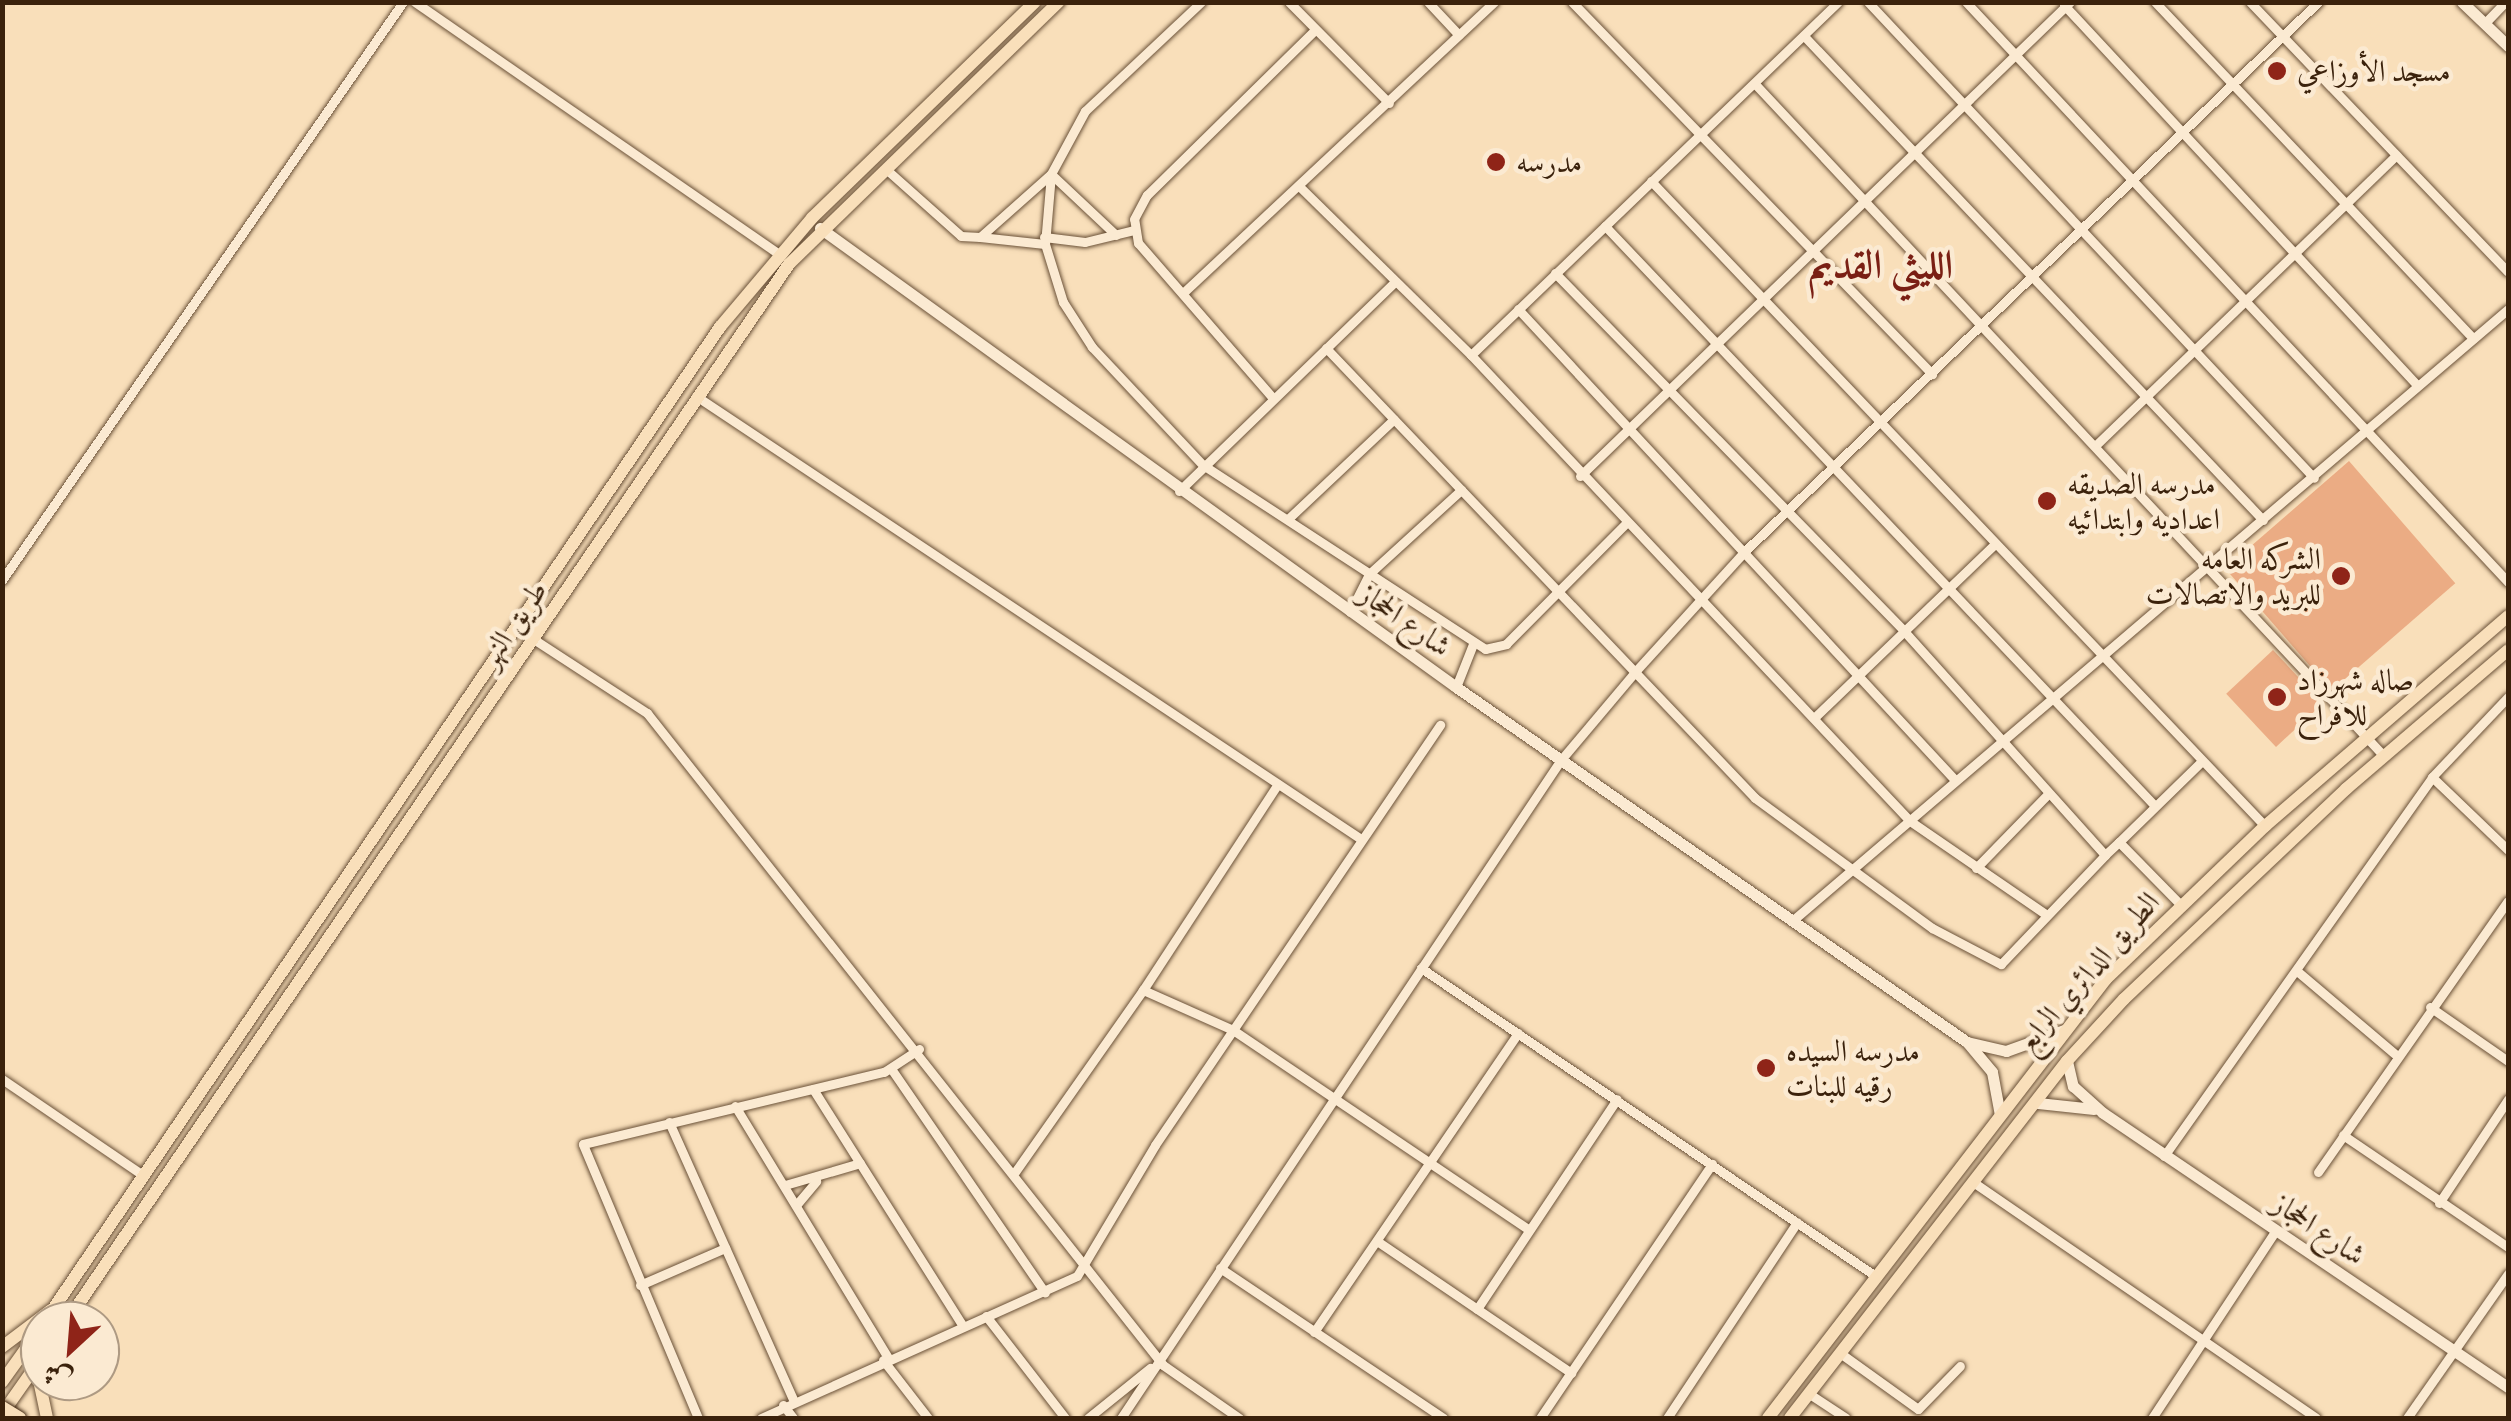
<!DOCTYPE html>
<meta charset="utf-8">
<style>
body{margin:0}
#map{position:relative;width:2511px;height:1421px;overflow:hidden;background:#f9dfba;font-family:"IM FELL Great Primer",Amiri,serif}
div>[style]{position:absolute}
[style*='--x']{left:calc(var(--x)*1px);top:calc(var(--y)*1px);width:calc(var(--w)*1px);rotate:calc(var(--a)*1deg)}
.building>*{inset:0;background:#ebac84;transform-origin:0 0}
.roads{filter:drop-shadow(0 0 2px #6a5138) drop-shadow(0 0 2px #6a5138)}
.street>*{height:9px;margin:-4.5px;padding:0 4.5px;transform-origin:4.5px;border-radius:4.5px;background:#fbead2}
.secondary>*{height:11px;margin:-5.5px;padding:0 5.5px;transform-origin:5.5px;border-radius:5.5px;background:#fbead2}
.primary>*{height:12px;margin:-6px;padding:0 6px;transform-origin:6px;border-radius:6px;background:#f9dfba}
.bridges{filter:drop-shadow(0 0 2px #3b220c) drop-shadow(0 0 2px #3b220c)}
.primary-bridge>*{height:12px;margin:-6px;padding:0 6px;transform-origin:6px;border-radius:6px;background:#f9dfba}
.dots>*{width:28px;height:28px;translate:-50% -50%;box-sizing:border-box;border:5px solid #fbead2;border-radius:50%}
span{translate:-50% -50%;white-space:nowrap;text-align:center;line-height:1.15;-webkit-text-stroke:9px #fbead2;paint-order:stroke}
.poi-label{font-size:30px;color:#3b220c}
.left{translate:0 -50%;text-align:left}
.right{translate:-100% -50%;text-align:right}
.street-label{font-size:30px;color:#3b220c}
.district-label{font-size:40px;color:#7a1f14;font-weight:700}
.frame{position:absolute;inset:0;border:5px solid #3b220c;pointer-events:none}
.north{position:absolute;left:20px;top:1301px;width:100px;height:100px;box-sizing:border-box;background:#fbead2;border:2px solid #ae9a83;border-radius:50%;rotate:206deg;font-size:28px;font-weight:700;line-height:40px;text-align:center;color:#3b220c}
.north::after{content:'';display:block;margin:auto;width:35px;height:45px;background:#8f2418;clip-path:polygon(50% 0,100% 100%,50% 72%,0 100%)}
</style>
<div id="map">
<div class="building">
<i style="left:2349px;top:461px;width:162px;height:164px;rotate:49deg"></i>
<i style="left:2273px;top:650px;width:73px;height:64px;rotate:47deg"></i>
</div>
<div class="roads">
<div class="street">
<i style="--x:415;--y:2;--w:443;--a:34.7"></i>
<i style="--x:1201;--y:2;--w:159;--a:136.8"></i>
<i style="--x:1085;--y:111;--w:72;--a:118.4"></i>
<i style="--x:1051;--y:174;--w:70;--a:94.9"></i>
<i style="--x:1045;--y:244;--w:61;--a:72.8"></i>
<i style="--x:1063;--y:302;--w:54;--a:57.2"></i>
<i style="--x:1092;--y:347;--w:162;--a:46.8"></i>
<i style="--x:1203;--y:465;--w:337;--a:33.1"></i>
<i style="--x:1485;--y:649;--w:22;--a:-13"></i>
<i style="--x:1506;--y:644;--w:170;--a:-45.2"></i>
<i style="--x:1289;--y:2;--w:142;--a:45.3"></i>
<i style="--x:1428;--y:2;--w:45;--a:46.8"></i>
<i style="--x:1572;--y:2;--w:518;--a:45.94"></i>
<i style="--x:1868;--y:2;--w:652;--a:46.86"></i>
<i style="--x:1966;--y:2;--w:794;--a:46.94"></i>
<i style="--x:2155;--y:2;--w:463;--a:46.6"></i>
<i style="--x:2250;--y:2;--w:373;--a:46.3"></i>
<i style="--x:2064;--y:5;--w:519;--a:47.11"></i>
<i style="--x:2484;--y:24;--w:30;--a:-46"></i>
<i style="--x:1804;--y:36;--w:667;--a:46.52"></i>
<i style="--x:1756;--y:85;--w:919;--a:46.9"></i>
<i style="--x:887;--y:170;--w:99;--a:41.7"></i>
<i style="--x:961;--y:236;--w:19;--a:3"></i>
<i style="--x:980;--y:237;--w:95;--a:-41.6"></i>
<i style="--x:1051;--y:174;--w:89;--a:43.2"></i>
<i style="--x:1651;--y:181;--w:891;--a:46.41"></i>
<i style="--x:1300;--y:187;--w:240;--a:44.5"></i>
<i style="--x:1471;--y:355;--w:640;--a:46.71"></i>
<i style="--x:1910;--y:821;--w:166;--a:34.5"></i>
<i style="--x:1605;--y:226;--w:799;--a:46.52"></i>
<i style="--x:980;--y:237;--w:65;--a:6.1"></i>
<i style="--x:1044;--y:237;--w:41;--a:7"></i>
<i style="--x:1085;--y:242;--w:50;--a:-13.8"></i>
<i style="--x:1555;--y:273;--w:500;--a:45.7"></i>
<i style="--x:1904;--y:631;--w:301;--a:48.1"></i>
<i style="--x:2105;--y:855;--w:19;--a:-43"></i>
<i style="--x:2119;--y:842;--w:87;--a:45.5"></i>
<i style="--x:1183;--y:293;--w:426;--a:-43.1"></i>
<i style="--x:1518;--y:309;--w:643;--a:47.14"></i>
<i style="--x:1326;--y:348;--w:622;--a:46.37"></i>
<i style="--x:1755;--y:798;--w:220;--a:36.3"></i>
<i style="--x:1932;--y:928;--w:78;--a:27.6"></i>
<i style="--x:2001;--y:964;--w:151;--a:-46.3"></i>
<i style="--x:1471;--y:355;--w:509;--a:-43.89"></i>
<i style="--x:696;--y:396;--w:799;--a:33.67"></i>
<i style="--x:1272;--y:397;--w:204;--a:-131"></i>
<i style="--x:1138;--y:243;--w:24;--a:-99"></i>
<i style="--x:1134;--y:219;--w:27;--a:-62"></i>
<i style="--x:1147;--y:195;--w:235;--a:-44.5"></i>
<i style="--x:2097;--y:444;--w:416;--a:-44"></i>
<i style="--x:1580;--y:476;--w:682;--a:-44.05"></i>
<i style="--x:1179;--y:491;--w:301;--a:-44.1"></i>
<i style="--x:1289;--y:518;--w:144;--a:-43.3"></i>
<i style="--x:2;--y:580;--w:703;--a:-55.25"></i>
<i style="--x:1350;--y:612;--w:42;--a:-63.4"></i>
<i style="--x:1369;--y:574;--w:125;--a:-42.4"></i>
<i style="--x:518;--y:629;--w:154;--a:33.1"></i>
<i style="--x:647;--y:713;--w:831;--a:51.64"></i>
<i style="--x:1163;--y:1365;--w:93;--a:34.9"></i>
<i style="--x:1456;--y:687;--w:46;--a:-68.4"></i>
<i style="--x:1815;--y:717;--w:247;--a:-43.9"></i>
<i style="--x:2432;--y:777;--w:105;--a:43.8"></i>
<i style="--x:2119;--y:842;--w:113;--a:-44.3"></i>
<i style="--x:1976;--y:868;--w:103;--a:-45.8"></i>
<i style="--x:1792;--y:921;--w:942;--a:-40.52"></i>
<i style="--x:1421;--y:968;--w:551;--a:34.12"></i>
<i style="--x:2297;--y:971;--w:128;--a:40.3"></i>
<i style="--x:1143;--y:990;--w:246;--a:-56.8"></i>
<i style="--x:2430;--y:1007;--w:95;--a:34.7"></i>
<i style="--x:892;--y:1070;--w:270;--a:55.5"></i>
<i style="--x:2;--y:1079;--w:172;--a:34.3"></i>
<i style="--x:813;--y:1089;--w:280;--a:57.7"></i>
<i style="--x:735;--y:1106;--w:295;--a:58.7"></i>
<i style="--x:669;--y:1122;--w:303;--a:65.9"></i>
<i style="--x:2343;--y:1135;--w:199;--a:34.2"></i>
<i style="--x:2164;--y:1156;--w:464;--a:-54.7"></i>
<i style="--x:2432;--y:777;--w:110;--a:-46.5"></i>
<i style="--x:1015;--y:1172;--w:223;--a:-54.9"></i>
<i style="--x:1143;--y:990;--w:98;--a:24"></i>
<i style="--x:1233;--y:1030;--w:357;--a:34"></i>
<i style="--x:2318;--y:1172;--w:331;--a:-55"></i>
<i style="--x:1973;--y:1182;--w:416;--a:34.5"></i>
<i style="--x:785;--y:1185;--w:78;--a:-16.3"></i>
<i style="--x:2439;--y:1203;--w:125;--a:-56.4"></i>
<i style="--x:797;--y:1204;--w:30;--a:-50"></i>
<i style="--x:1377;--y:1241;--w:235;--a:34.2"></i>
<i style="--x:1220;--y:1268;--w:269;--a:33.9"></i>
<i style="--x:640;--y:1285;--w:93;--a:-23.5"></i>
<i style="--x:1477;--y:1309;--w:252;--a:-56.3"></i>
<i style="--x:986;--y:1316;--w:129;--a:52.2"></i>
<i style="--x:1314;--y:1332;--w:362;--a:-55.7"></i>
<i style="--x:1840;--y:1353;--w:96;--a:35.7"></i>
<i style="--x:1918;--y:1409;--w:60;--a:-45.7"></i>
<i style="--x:883;--y:1360;--w:73;--a:52.2"></i>
<i style="--x:1808;--y:1393;--w:45;--a:33.3"></i>
<i style="--x:783;--y:1405;--w:16;--a:52"></i>
<i style="--x:698;--y:1418;--w:297;--a:-112.8"></i>
<i style="--x:583;--y:1144;--w:309;--a:-13.5"></i>
<i style="--x:884;--y:1072;--w:42;--a:-33.3"></i>
<i style="--x:761;--y:1418;--w:346;--a:-24.2"></i>
<i style="--x:1077;--y:1276;--w:152;--a:-59.2"></i>
<i style="--x:1155;--y:1145;--w:508;--a:-55.84"></i>
<i style="--x:1088;--y:1418;--w:80;--a:-38.9"></i>
<i style="--x:1121;--y:1418;--w:790;--a:-56.25"></i>
<i style="--x:1560;--y:761;--w:115;--a:-49.9"></i>
<i style="--x:1634;--y:673;--w:165;--a:-47.7"></i>
<i style="--x:1745;--y:551;--w:794;--a:-43.77"></i>
<i style="--x:1540;--y:1418;--w:307;--a:-55.9"></i>
<i style="--x:1667;--y:1418;--w:235;--a:-56.4"></i>
<i style="--x:2152;--y:1418;--w:225;--a:-56.6"></i>
<i style="--x:2407;--y:1418;--w:176;--a:-55"></i>
</div>
<div class="secondary">
<i style="--x:2462;--y:2;--w:64;--a:43.7"></i>
<i style="--x:820;--y:228;--w:784;--a:35.82"></i>
<i style="--x:1456;--y:687;--w:622;--a:34.79"></i>
<i style="--x:1967;--y:1042;--w:39;--a:50"></i>
<i style="--x:1992;--y:1072;--w:44;--a:79.5"></i>
<i style="--x:1967;--y:1042;--w:40;--a:13"></i>
<i style="--x:2006;--y:1051;--w:62;--a:-19.9"></i>
<i style="--x:2067;--y:1061;--w:26;--a:77"></i>
<i style="--x:2073;--y:1086;--w:40;--a:42"></i>
<i style="--x:2103;--y:1113;--w:489;--a:34.1"></i>
<i style="--x:2038;--y:1103;--w:56;--a:6.1"></i>
</div>
<div class="primary">
<i style="--x:45;--y:1321;--w:1202;--a:-55.82"></i>
<i style="--x:720;--y:327;--w:143;--a:-49.8"></i>
<i style="--x:812;--y:218;--w:310;--a:-44.1"></i>
<i style="--x:67;--y:1321;--w:1280;--a:-55.66"></i>
<i style="--x:789;--y:264;--w:376;--a:-44.2"></i>
<i style="--x:2;--y:1347;--w:61;--a:-37.1"></i>
<i style="--x:36;--y:1366;--w:53;--a:78.1"></i>
<i style="--x:2;--y:1382;--w:65;--a:-54.4"></i>
<i style="--x:2;--y:1414;--w:66;--a:-54.9"></i>
<i style="--x:1768;--y:1418;--w:554;--a:-52.41"></i>
<i style="--x:2106;--y:979;--w:221;--a:-43.9"></i>
<i style="--x:2265;--y:826;--w:321;--a:-40.8"></i>
<i style="--x:1790;--y:1418;--w:452;--a:-52.2"></i>
<i style="--x:2067;--y:1061;--w:84;--a:-47.4"></i>
<i style="--x:2124;--y:999;--w:306;--a:-43.4"></i>
<i style="--x:2346;--y:789;--w:213;--a:-40.6"></i>
</div>
</div>
<div class="bridges">
<div class="primary-bridge">
<i style="--x:2;--y:1407;--w:21;--a:31"></i>
</div>
</div>
<div class="dots">
<i style="left:2277px;top:71px;background:#8f2418"></i>
<i style="left:1496px;top:162px;background:#8f2418"></i>
<i style="left:2047px;top:501px;background:#8f2418"></i>
<i style="left:2341px;top:576px;background:#8f2418"></i>
<i style="left:2277px;top:697px;background:#8f2418"></i>
<i style="left:1766px;top:1068px;background:#8f2418"></i>
</div>
<div class="poi-label">
<span class="left" style="left:2297px;top:71px">مسجد الأوزاعي</span>
<span class="left" style="left:1516px;top:162px">مدرسه</span>
<span class="left" style="left:2067px;top:501px">مدرسه الصديقه<br>اعداديه وابتدائيه</span>
<span class="right" style="left:2321px;top:576px">الشركه العامه<br>للبريد والاتصالات</span>
<span class="left" style="left:2297px;top:697px">صاله شهرزاد<br>للافراح</span>
<span class="left" style="left:1786px;top:1068px">مدرسه السيده<br>رقيه للبنات</span>
</div>
<div class="street-label">
<span style="left:1405px;top:620px;rotate:35deg">شارع الحجاز</span>
<span style="left:513px;top:624px;rotate:-56deg">طريق النهر</span>
<span style="left:2088px;top:972px;rotate:-49deg">الطريق الدائري الرابع</span>
<span style="left:2319px;top:1229px;rotate:34deg">شارع الحجاز</span>
</div>
<div class="district-label">
<span style="left:1881px;top:265px">الليثي القديم</span>
</div>
<div class="frame"></div>
<div class="north">ش</div>
</div>
